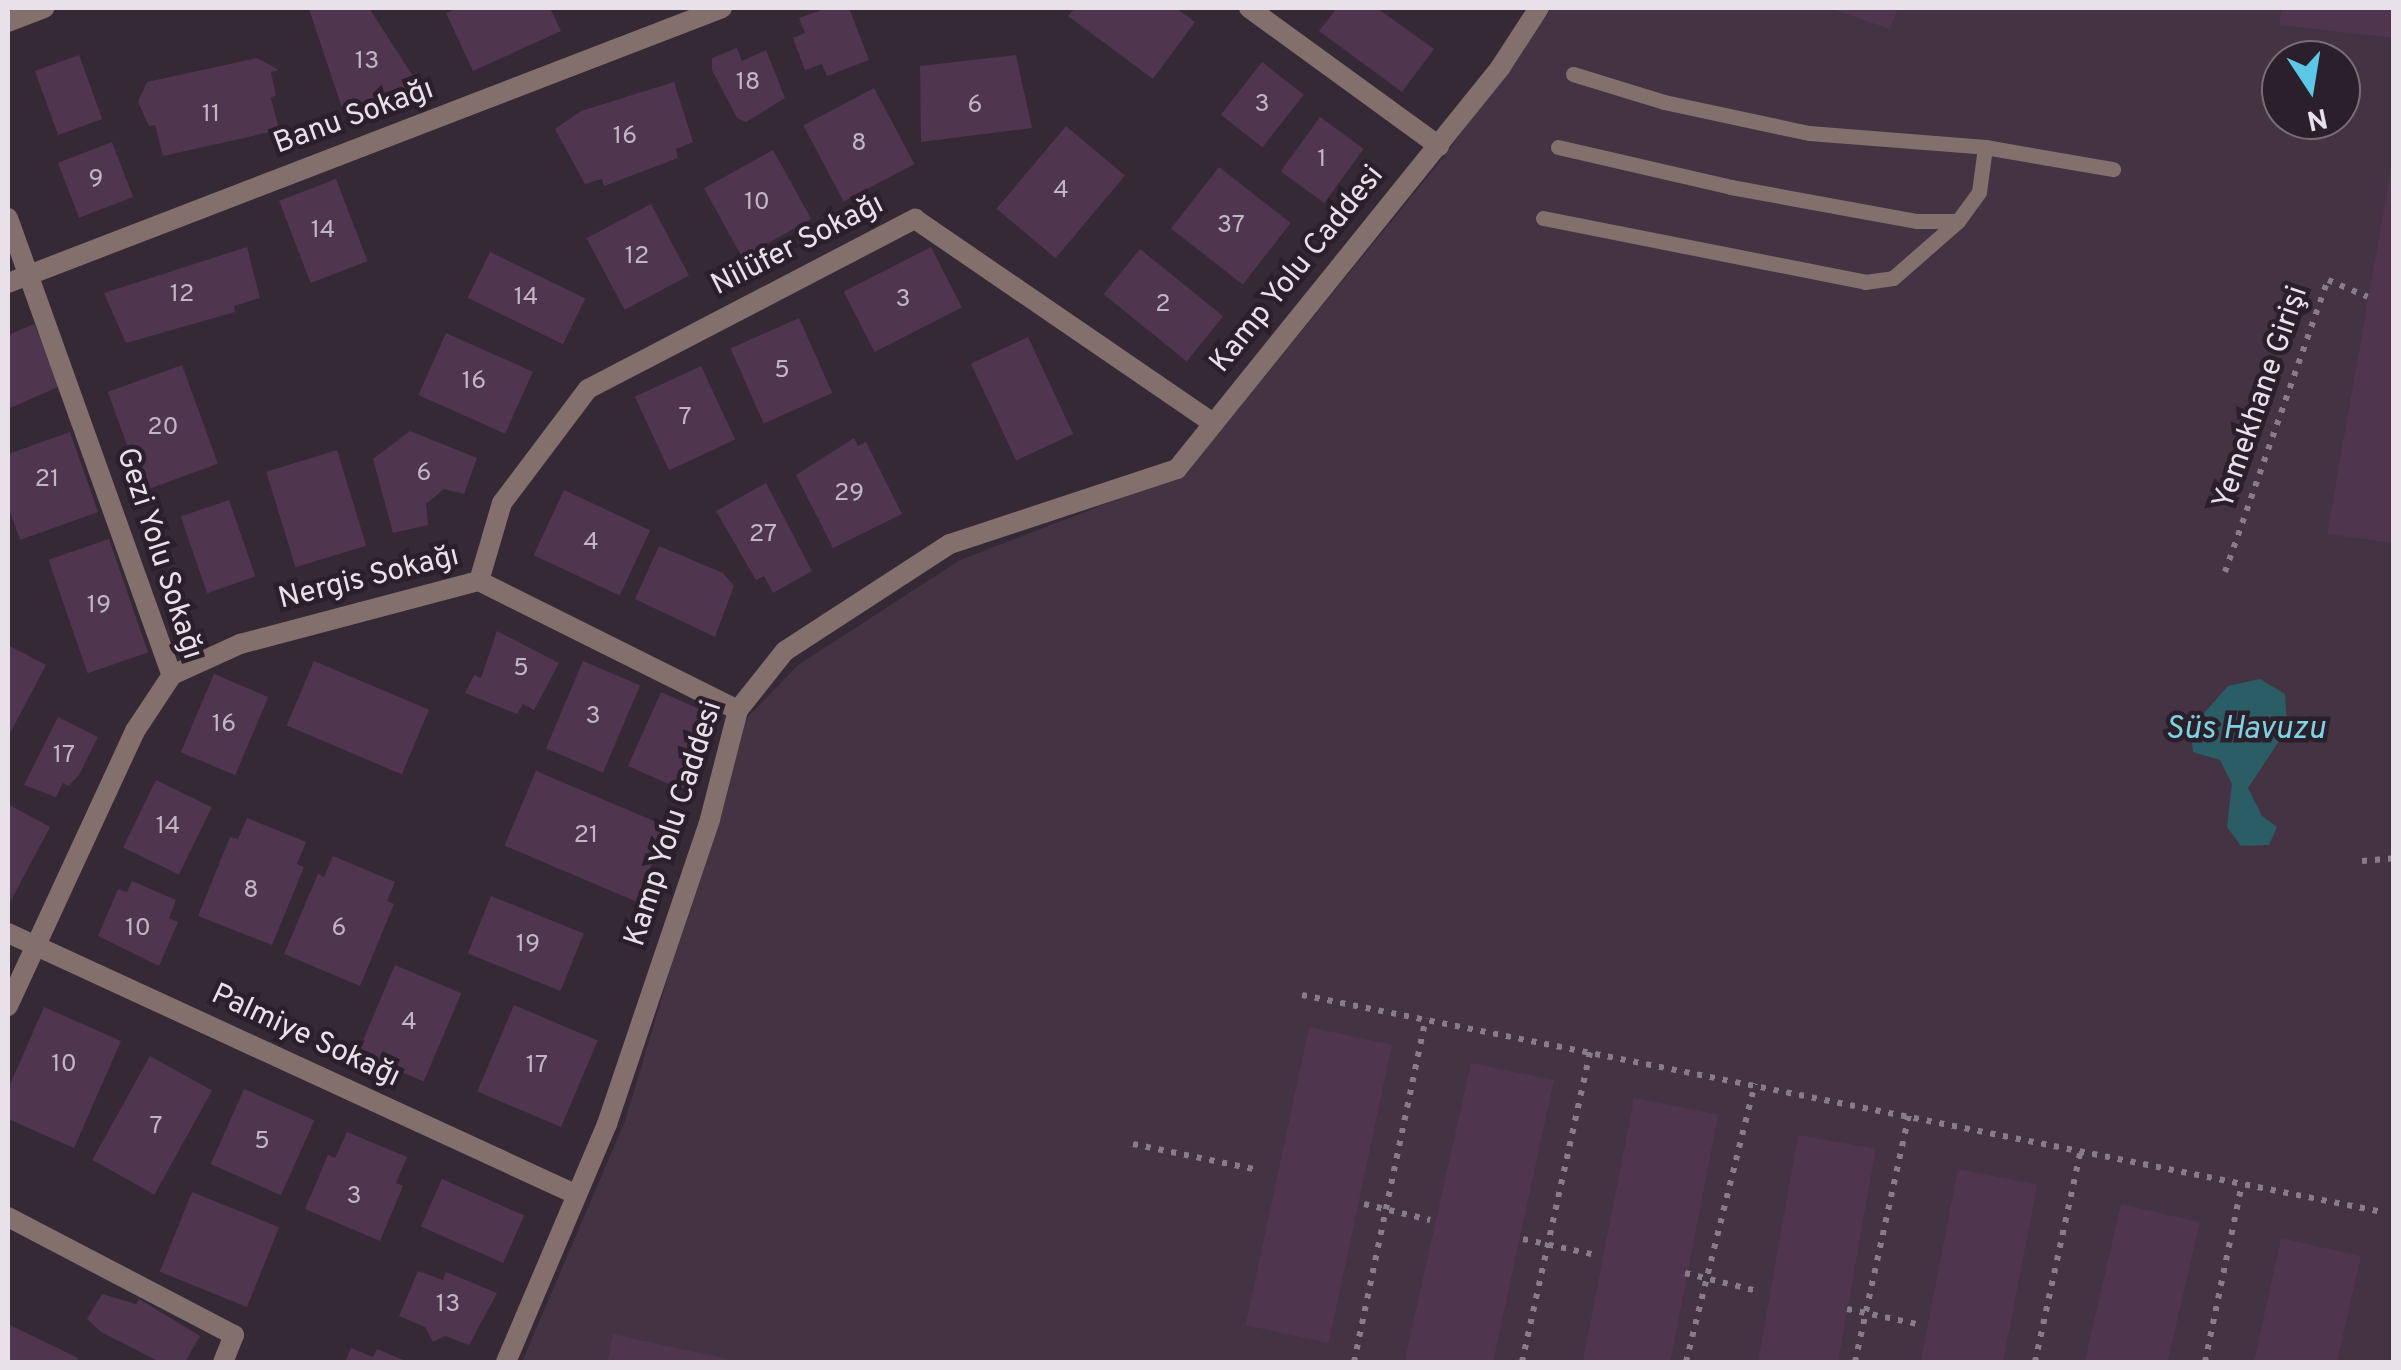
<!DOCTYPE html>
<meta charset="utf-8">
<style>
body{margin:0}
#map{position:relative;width:2401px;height:1370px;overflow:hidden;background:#352935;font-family:Overpass,sans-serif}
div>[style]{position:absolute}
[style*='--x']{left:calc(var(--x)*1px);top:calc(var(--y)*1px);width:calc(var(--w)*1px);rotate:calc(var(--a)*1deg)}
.built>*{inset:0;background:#443343}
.water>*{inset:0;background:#2b5d65}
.building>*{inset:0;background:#4f354e;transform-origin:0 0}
.path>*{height:6px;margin-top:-3px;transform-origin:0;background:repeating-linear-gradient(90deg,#877c87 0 5px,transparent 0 13px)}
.service>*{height:15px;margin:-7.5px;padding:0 7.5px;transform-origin:7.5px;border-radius:7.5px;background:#83706d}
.minor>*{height:20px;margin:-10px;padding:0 10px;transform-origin:10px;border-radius:10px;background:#83706d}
.tertiary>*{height:20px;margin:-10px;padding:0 10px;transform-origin:10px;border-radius:10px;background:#83706d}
span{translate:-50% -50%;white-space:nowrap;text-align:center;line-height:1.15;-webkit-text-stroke:9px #2b1f2b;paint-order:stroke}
.number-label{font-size:25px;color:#c2b6c2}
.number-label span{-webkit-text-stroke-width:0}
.street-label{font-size:30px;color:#e9e1e9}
.water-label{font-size:32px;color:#7dd4e1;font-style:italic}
.frame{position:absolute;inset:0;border:10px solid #e9e1e9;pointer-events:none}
.north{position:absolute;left:2261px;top:40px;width:100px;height:100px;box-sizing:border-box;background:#2b1f2b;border:2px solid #776d77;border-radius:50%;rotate:168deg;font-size:28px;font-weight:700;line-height:40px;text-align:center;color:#e9e1e9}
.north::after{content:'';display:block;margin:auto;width:35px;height:45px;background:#5bc8e7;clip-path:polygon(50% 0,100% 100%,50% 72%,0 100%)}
</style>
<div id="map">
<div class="built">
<i style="clip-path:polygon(evenodd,1552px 8px,2393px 8px,2393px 1362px,522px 1362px,625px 1121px,745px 720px,798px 665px,960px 560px,1186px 473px,1446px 154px,1552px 8px,2281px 60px,2341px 60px,2341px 120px,2281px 120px,2281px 60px)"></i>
</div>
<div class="water">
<i style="clip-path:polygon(2260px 679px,2285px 694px,2287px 729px,2248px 788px,2262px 816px,2277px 827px,2269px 845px,2241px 846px,2227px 827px,2232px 784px,2220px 760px,2193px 752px,2190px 729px,2228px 686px)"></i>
</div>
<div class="building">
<i style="clip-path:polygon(369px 8px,418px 84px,345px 117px,309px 9px)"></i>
<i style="clip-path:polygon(458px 8px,550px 8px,561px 31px,473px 71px,446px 13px)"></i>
<i style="clip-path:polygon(827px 8px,849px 8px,869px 60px,827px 76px,822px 64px,805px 70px,793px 38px,805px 33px,799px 18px)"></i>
<i style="clip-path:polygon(1075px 8px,1176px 8px,1195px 22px,1153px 79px,1068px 16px)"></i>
<i style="clip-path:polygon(1337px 8px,1377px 8px,1434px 49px,1402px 92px,1319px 31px)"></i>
<i style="clip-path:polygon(1828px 8px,1898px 8px,1890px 29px)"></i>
<i style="clip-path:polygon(2282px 8px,2394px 8px,2394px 38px,2279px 25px)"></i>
<i style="clip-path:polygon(737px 48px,742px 61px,766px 50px,785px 98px,746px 122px,737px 118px,712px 70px,712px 58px)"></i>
<i style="left:79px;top:55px;width:68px;height:47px;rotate:70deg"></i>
<i style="clip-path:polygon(1016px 55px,1032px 128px,921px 142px,920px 66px)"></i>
<i style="clip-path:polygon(257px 58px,279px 70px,271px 72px,276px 95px,271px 98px,279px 130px,163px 156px,155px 125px,149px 126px,138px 102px,147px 82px)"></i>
<i style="left:1262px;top:62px;width:53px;height:67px;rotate:38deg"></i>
<i style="clip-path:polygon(674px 82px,693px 142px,676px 149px,678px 158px,604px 186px,602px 179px,585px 184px,555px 129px,581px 111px)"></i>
<i style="left:874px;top:88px;width:86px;height:80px;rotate:62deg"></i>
<i style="left:1320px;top:117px;width:54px;height:67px;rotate:36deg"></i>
<i style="left:1066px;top:126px;width:77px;height:108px;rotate:40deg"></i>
<i style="left:112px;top:142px;width:59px;height:58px;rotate:69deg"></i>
<i style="left:773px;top:150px;width:79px;height:79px;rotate:61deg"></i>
<i style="clip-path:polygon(2392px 163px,2394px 163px,2394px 543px,2327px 534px)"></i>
<i style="left:1219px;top:167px;width:91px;height:78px;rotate:38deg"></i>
<i style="left:336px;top:179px;width:88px;height:61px;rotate:69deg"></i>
<i style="left:651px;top:204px;width:81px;height:73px;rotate:62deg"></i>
<i style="clip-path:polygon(247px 247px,260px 298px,234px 306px,235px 312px,126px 343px,104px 293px)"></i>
<i style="left:931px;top:247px;width:68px;height:98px;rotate:63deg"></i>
<i style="left:1140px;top:249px;width:107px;height:58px;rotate:39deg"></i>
<i style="left:490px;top:252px;width:106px;height:51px;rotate:26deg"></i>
<i style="left:799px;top:318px;width:82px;height:75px;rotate:66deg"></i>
<i style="clip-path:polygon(34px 324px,60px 386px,8px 409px,8px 335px)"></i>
<i style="left:446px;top:333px;width:95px;height:68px;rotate:24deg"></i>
<i style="left:1028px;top:337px;width:107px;height:63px;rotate:65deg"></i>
<i style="left:182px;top:365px;width:105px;height:79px;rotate:70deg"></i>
<i style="left:701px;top:366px;width:81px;height:73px;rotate:65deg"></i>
<i style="clip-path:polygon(410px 431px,477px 458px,464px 494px,444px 489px,426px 504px,428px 525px,393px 533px,373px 459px)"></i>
<i style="clip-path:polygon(70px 432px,98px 512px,20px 540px,8px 506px,8px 454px)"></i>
<i style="clip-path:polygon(854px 438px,858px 446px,866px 442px,902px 514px,833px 548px,796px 475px)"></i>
<i style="left:337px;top:450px;width:100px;height:74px;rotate:73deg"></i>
<i style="clip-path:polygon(766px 483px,812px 571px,773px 593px,764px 576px,756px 580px,716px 511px)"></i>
<i style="left:564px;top:490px;width:95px;height:72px;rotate:25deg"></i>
<i style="left:229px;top:500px;width:81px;height:51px;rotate:71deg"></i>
<i style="left:109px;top:539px;width:120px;height:64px;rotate:71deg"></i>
<i style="clip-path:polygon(659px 546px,723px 573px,734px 586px,715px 637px,635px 599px)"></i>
<i style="clip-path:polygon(497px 631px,559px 663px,534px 710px,523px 704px,517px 714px,465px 693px,474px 675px,481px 678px)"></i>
<i style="clip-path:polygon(8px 645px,46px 665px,8px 737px)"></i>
<i style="left:314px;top:661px;width:125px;height:70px;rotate:23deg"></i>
<i style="left:583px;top:661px;width:62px;height:95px;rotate:23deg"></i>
<i style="left:214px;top:674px;width:59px;height:85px;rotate:23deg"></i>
<i style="left:661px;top:692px;width:59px;height:81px;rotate:24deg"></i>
<i style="clip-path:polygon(58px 717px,98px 737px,79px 775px,68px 786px,63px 783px,56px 797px,24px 785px)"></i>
<i style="left:536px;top:771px;width:143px;height:81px;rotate:23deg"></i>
<i style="left:156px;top:780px;width:62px;height:75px;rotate:26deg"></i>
<i style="clip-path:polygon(8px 804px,50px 827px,8px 906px)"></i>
<i style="clip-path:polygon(247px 818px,306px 842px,297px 864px,304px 867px,272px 945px,198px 916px,230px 837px,238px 839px)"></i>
<i style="clip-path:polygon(333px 856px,395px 882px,387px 901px,394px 904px,360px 986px,284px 954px,318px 874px,324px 877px)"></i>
<i style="clip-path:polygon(132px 881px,176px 900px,169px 918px,178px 922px,159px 966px,98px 936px,118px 889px,127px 892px)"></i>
<i style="left:491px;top:896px;width:100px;height:62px;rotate:22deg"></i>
<i style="left:395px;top:965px;width:72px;height:96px;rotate:23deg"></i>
<i style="left:514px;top:1005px;width:91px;height:94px;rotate:23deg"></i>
<i style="clip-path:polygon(44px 1007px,121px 1041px,74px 1148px,8px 1119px,8px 1089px)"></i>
<i style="left:1309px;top:1027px;width:85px;height:305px;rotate:12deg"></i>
<i style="left:150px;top:1056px;width:71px;height:119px;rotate:29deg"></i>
<i style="clip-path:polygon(1471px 1063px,1554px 1080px,1493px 1362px,1419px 1362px,1405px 1359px)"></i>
<i style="left:244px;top:1089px;width:77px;height:82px;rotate:24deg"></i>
<i style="left:1634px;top:1098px;width:86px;height:270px;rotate:11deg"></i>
<i style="clip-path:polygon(347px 1132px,407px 1157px,396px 1183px,403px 1186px,380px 1241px,305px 1209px,328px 1155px,335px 1158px)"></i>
<i style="left:1798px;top:1135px;width:79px;height:232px;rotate:10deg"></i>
<i style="left:1958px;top:1169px;width:81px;height:197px;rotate:11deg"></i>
<i style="left:442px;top:1179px;width:90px;height:52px;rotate:24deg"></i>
<i style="left:192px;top:1192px;width:94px;height:86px;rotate:22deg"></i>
<i style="left:2121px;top:1204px;width:81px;height:162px;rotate:13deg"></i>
<i style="clip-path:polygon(2281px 1238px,2361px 1256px,2337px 1362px,2254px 1362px)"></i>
<i style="clip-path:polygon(418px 1271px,443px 1280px,446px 1272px,497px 1293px,469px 1345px,445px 1336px,433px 1342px,425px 1327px,399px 1316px)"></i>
<i style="clip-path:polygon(102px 1294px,136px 1304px,139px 1299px,200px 1336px,185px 1362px,160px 1362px,101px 1332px,87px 1319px)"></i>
<i style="clip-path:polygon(8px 1324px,78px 1358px,76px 1362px,8px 1362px)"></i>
<i style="clip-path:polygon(613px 1334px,736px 1361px,735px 1362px,607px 1362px)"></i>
<i style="clip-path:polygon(351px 1348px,373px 1357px,377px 1349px,408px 1362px,345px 1362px)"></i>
</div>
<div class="path">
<i style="--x:2225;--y:572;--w:310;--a:-70.6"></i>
<i style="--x:2328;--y:280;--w:43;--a:23"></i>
<i style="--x:2362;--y:861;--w:32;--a:-5"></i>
<i style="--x:1302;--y:995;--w:1102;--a:11.36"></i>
<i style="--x:1133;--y:1144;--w:128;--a:11.7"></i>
<i style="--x:1364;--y:1204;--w:68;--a:13.6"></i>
<i style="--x:1523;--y:1239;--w:75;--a:12.4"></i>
<i style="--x:1685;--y:1273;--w:74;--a:14"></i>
<i style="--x:1847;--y:1309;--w:72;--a:12.1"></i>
<i style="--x:1354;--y:1362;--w:351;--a:-78.2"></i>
<i style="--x:1522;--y:1362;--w:321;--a:-77.6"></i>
<i style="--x:1686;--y:1362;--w:287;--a:-76.1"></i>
<i style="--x:1855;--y:1362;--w:253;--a:-77.7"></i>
<i style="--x:2035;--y:1362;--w:217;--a:-77.8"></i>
<i style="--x:2205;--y:1362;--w:182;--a:-78.3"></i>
</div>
<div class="service">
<i style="--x:1573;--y:74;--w:95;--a:17.1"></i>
<i style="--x:1664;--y:102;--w:148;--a:12.1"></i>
<i style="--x:1809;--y:133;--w:177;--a:4.5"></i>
<i style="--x:1985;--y:147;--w:130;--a:9.8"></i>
<i style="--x:1558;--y:147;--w:178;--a:13"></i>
<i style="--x:1731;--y:187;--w:189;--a:10.4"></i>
<i style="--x:1917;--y:221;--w:41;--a:0"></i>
<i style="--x:1543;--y:218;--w:328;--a:11.2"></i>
<i style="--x:1865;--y:282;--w:28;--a:-8"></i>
<i style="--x:1893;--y:278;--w:86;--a:-41.2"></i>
<i style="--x:1958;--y:221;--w:36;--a:-54"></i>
<i style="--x:1979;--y:192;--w:45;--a:-82.4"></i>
</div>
<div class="minor">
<i style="--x:1249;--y:8;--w:235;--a:36"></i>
<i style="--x:8;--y:22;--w:39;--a:-21"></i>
<i style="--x:8;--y:218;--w:486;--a:70.3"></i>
<i style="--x:172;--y:675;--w:67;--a:123.5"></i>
<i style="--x:135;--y:731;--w:303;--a:114.8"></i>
<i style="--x:8;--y:283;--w:765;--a:-21.06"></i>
<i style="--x:479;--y:581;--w:81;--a:-73.6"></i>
<i style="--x:502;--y:503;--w:143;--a:-53"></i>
<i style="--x:588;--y:389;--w:369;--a:-27.5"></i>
<i style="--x:915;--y:219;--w:361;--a:34.4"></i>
<i style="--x:172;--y:675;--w:75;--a:-24.5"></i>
<i style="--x:240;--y:644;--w:247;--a:-14.8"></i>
<i style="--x:479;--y:581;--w:289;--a:26.5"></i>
<i style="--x:8;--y:933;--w:626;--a:24.72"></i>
<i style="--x:8;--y:1217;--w:255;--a:27.6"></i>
<i style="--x:234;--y:1335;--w:29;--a:112"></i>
</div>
<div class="tertiary">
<i style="--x:506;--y:1362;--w:259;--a:-67"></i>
<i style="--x:607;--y:1124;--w:322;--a:-71.3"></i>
<i style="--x:710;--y:819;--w:113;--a:-75.6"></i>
<i style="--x:738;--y:710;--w:75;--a:-51.5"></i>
<i style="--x:785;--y:651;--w:197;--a:-33"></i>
<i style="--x:950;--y:544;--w:239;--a:-18.3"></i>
<i style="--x:1177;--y:469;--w:515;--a:-51.15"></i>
<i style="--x:1500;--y:68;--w:72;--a:-57"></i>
</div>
<div class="number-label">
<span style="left:367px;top:62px">13</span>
<span style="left:748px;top:83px">18</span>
<span style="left:1262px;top:105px">3</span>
<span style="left:975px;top:106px">6</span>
<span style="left:211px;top:115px">11</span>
<span style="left:625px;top:137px">16</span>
<span style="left:859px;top:144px">8</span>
<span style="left:1322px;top:160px">1</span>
<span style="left:96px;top:180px">9</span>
<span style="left:1061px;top:191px">4</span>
<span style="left:757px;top:203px">10</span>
<span style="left:1231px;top:226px">37</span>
<span style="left:323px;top:231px">14</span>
<span style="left:637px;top:257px">12</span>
<span style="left:182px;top:295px">12</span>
<span style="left:526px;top:298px">14</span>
<span style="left:903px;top:300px">3</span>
<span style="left:1163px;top:305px">2</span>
<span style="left:782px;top:371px">5</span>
<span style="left:474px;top:382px">16</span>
<span style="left:685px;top:418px">7</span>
<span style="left:163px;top:428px">20</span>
<span style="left:424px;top:474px">6</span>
<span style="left:47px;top:480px">21</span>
<span style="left:849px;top:494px">29</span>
<span style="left:763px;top:535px">27</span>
<span style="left:591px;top:543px">4</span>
<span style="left:99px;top:606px">19</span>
<span style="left:521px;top:669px">5</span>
<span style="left:593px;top:717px">3</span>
<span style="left:224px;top:725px">16</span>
<span style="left:64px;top:756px">17</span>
<span style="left:168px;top:827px">14</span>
<span style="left:586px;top:836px">21</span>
<span style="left:251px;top:891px">8</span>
<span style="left:138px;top:929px">10</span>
<span style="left:339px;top:929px">6</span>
<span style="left:528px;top:945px">19</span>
<span style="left:409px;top:1023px">4</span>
<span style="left:64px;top:1065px">10</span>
<span style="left:537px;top:1066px">17</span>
<span style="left:156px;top:1127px">7</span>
<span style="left:262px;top:1142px">5</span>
<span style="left:354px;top:1197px">3</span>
<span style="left:448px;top:1305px">13</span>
</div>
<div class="street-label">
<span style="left:354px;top:118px;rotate:-20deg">Banu Sokağı</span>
<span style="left:798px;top:246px;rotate:-27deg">Nilüfer Sokağı</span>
<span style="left:1298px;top:270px;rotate:-51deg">Kamp Yolu Caddesi</span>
<span style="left:2262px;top:398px;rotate:-71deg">Yemekhane Girişi</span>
<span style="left:158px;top:554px;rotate:72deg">Gezi Yolu Sokağı</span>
<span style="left:369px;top:579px;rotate:-14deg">Nergis Sokağı</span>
<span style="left:675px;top:824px;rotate:-72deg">Kamp Yolu Caddesi</span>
<span style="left:305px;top:1037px;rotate:25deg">Palmiye Sokağı</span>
</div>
<div class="water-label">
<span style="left:2245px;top:730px">Süs Havuzu</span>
</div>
<div class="frame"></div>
<div class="north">N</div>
</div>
